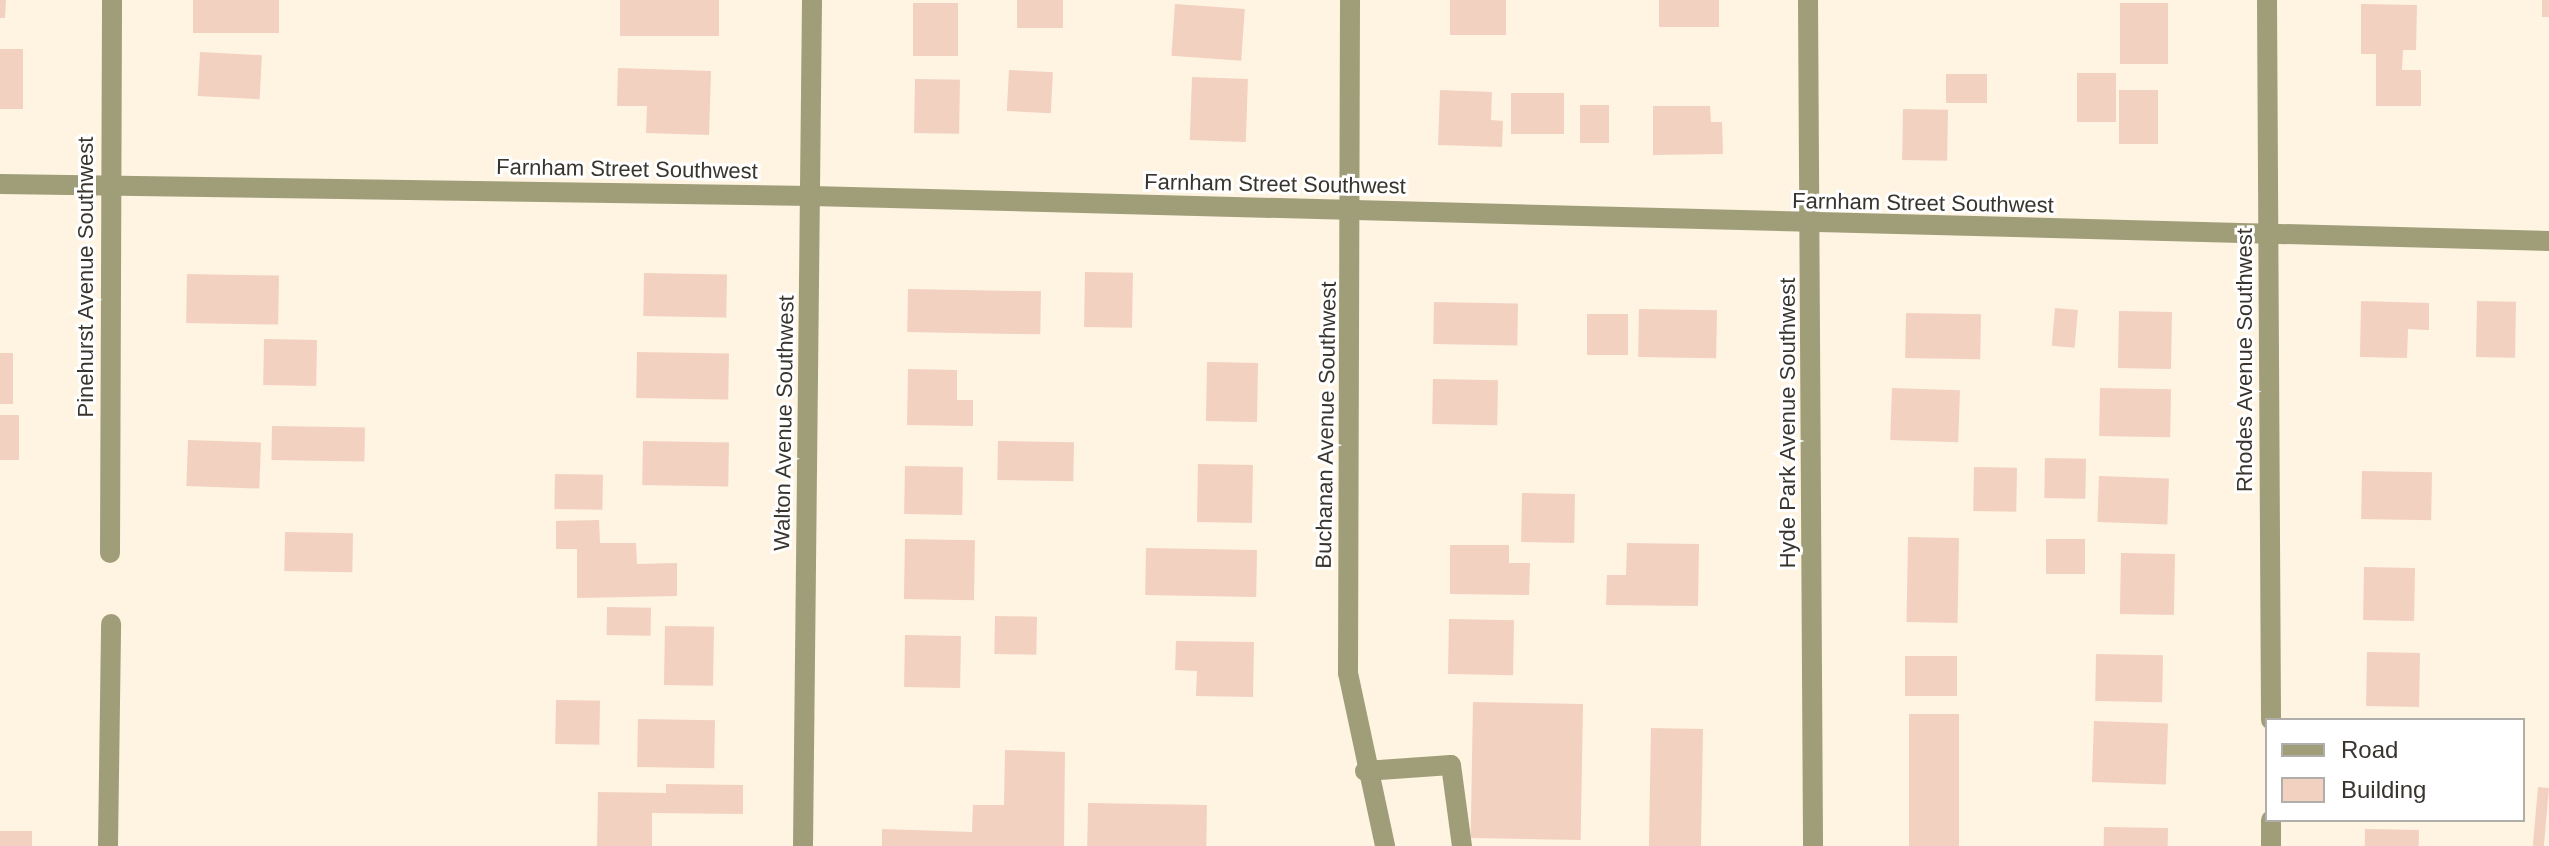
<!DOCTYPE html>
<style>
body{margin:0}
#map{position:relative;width:2549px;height:846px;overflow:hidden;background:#fff3e2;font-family:Arial,sans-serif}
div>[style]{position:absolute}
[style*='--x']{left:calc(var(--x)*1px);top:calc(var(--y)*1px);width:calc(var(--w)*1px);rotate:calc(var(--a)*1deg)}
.building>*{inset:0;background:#f3d1c0;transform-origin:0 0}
.lane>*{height:20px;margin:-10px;padding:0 10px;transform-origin:10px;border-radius:10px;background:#9f9e79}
.street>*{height:20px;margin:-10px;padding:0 10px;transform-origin:10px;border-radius:10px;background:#9f9e79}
span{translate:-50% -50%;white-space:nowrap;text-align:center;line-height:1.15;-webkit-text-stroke:6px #fff;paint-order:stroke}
.street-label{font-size:22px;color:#39342e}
.legend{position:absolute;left:2265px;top:718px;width:260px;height:104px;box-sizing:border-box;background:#fff;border:2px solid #b0aeab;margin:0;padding:10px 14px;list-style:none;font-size:24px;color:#39342e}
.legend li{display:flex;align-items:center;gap:16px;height:40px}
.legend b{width:40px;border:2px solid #b0aeab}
</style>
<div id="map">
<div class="building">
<i style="clip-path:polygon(0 0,6px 0,5px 18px,0 18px)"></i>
<i style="left:193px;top:0;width:86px;height:33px"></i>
<i style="left:620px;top:0;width:99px;height:36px"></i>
<i style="left:1017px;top:0;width:46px;height:28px"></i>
<i style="left:1450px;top:0;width:56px;height:35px"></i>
<i style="left:1659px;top:0;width:60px;height:27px"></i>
<i style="left:2542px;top:0;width:7px;height:17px"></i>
<i style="left:913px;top:3px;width:45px;height:53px"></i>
<i style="left:2120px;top:3px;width:48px;height:61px"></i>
<i style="left:1175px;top:4px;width:70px;height:52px;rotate:4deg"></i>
<i style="clip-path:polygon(2361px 4px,2417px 5px,2416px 50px,2403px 50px,2402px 70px,2421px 70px,2421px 106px,2376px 106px,2376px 54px,2361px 54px)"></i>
<i style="left:0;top:49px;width:23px;height:60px"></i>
<i style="left:200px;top:52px;width:62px;height:44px;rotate:3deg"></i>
<i style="clip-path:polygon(618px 68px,711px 71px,709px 135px,646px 133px,647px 106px,617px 106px)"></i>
<i style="left:1009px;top:70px;width:44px;height:41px;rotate:3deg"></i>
<i style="left:2077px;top:73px;width:39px;height:49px"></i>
<i style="left:1946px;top:74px;width:41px;height:29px"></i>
<i style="left:1192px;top:77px;width:56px;height:63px;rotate:2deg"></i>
<i style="left:915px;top:79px;width:45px;height:54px;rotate:1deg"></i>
<i style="clip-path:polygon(1440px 90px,1492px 92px,1491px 120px,1503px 121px,1502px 147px,1438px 145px)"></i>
<i style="left:2119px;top:90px;width:39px;height:54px"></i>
<i style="left:1511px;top:93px;width:53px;height:41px"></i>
<i style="left:1580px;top:105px;width:29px;height:38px"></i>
<i style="clip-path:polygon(1653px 106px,1710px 106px,1711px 122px,1722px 122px,1723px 154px,1653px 155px)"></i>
<i style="left:1903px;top:109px;width:45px;height:51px;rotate:1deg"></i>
<i style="left:1085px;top:272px;width:48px;height:55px;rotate:1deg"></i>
<i style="left:644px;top:273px;width:83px;height:43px;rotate:1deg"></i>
<i style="left:187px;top:274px;width:92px;height:49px;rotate:1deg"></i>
<i style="left:908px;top:289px;width:133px;height:43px;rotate:1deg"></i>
<i style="clip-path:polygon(2361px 301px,2429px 303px,2429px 330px,2408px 329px,2407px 358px,2360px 357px)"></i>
<i style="left:2477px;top:301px;width:39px;height:56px;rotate:1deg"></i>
<i style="left:1434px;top:302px;width:84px;height:42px;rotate:1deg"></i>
<i style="left:2055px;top:308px;width:23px;height:38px;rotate:5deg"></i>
<i style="left:1639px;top:309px;width:78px;height:48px;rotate:1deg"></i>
<i style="left:2119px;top:311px;width:53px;height:57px;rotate:1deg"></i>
<i style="left:1906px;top:313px;width:75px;height:45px;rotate:1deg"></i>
<i style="left:1587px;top:314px;width:41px;height:41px"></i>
<i style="left:264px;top:339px;width:53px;height:46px;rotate:1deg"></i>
<i style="left:637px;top:352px;width:92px;height:46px;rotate:1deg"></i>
<i style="left:0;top:353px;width:13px;height:51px"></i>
<i style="left:1207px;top:362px;width:51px;height:59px;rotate:1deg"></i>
<i style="clip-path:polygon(908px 369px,957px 370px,957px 400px,973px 400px,973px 426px,907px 425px)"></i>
<i style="left:1433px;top:379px;width:65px;height:45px;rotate:1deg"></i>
<i style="left:1892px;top:388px;width:68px;height:52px;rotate:2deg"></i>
<i style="left:2100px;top:388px;width:71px;height:48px;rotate:1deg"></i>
<i style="left:0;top:415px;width:19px;height:45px"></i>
<i style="left:272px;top:426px;width:93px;height:34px;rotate:1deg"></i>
<i style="left:188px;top:440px;width:73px;height:46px;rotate:2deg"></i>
<i style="left:643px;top:441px;width:86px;height:44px;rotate:1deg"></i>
<i style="left:998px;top:441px;width:76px;height:39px;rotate:1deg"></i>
<i style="left:2045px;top:458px;width:41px;height:40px;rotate:1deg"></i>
<i style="left:1198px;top:464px;width:55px;height:58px;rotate:1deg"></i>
<i style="left:905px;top:466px;width:58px;height:48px;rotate:1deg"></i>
<i style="left:1974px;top:467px;width:43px;height:44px;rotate:1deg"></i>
<i style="left:2362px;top:471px;width:70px;height:48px;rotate:1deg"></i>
<i style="left:555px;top:474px;width:48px;height:35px;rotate:1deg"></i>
<i style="left:2099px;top:476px;width:70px;height:46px;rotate:2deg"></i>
<i style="left:1522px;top:493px;width:53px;height:49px;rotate:1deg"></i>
<i style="clip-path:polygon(599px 520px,600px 543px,636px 543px,637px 564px,677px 563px,677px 596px,577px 598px,577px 549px,556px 549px,556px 521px)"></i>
<i style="left:285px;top:532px;width:68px;height:39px;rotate:1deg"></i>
<i style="left:1908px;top:537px;width:51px;height:85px;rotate:1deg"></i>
<i style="left:905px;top:539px;width:70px;height:60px;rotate:1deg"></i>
<i style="left:2046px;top:539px;width:39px;height:35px"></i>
<i style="clip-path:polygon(1627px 543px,1699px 544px,1698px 606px,1606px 605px,1607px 575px,1626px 575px)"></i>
<i style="clip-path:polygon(1450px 545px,1509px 545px,1509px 563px,1530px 563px,1529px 595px,1450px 594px)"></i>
<i style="left:1146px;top:548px;width:111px;height:47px;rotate:1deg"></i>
<i style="left:2121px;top:553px;width:54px;height:61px;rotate:1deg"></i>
<i style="left:2364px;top:567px;width:51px;height:53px;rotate:1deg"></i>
<i style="left:607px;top:607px;width:44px;height:28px;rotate:1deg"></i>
<i style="left:995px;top:616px;width:42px;height:38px;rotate:1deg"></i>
<i style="left:1449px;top:619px;width:65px;height:55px;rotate:1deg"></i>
<i style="left:665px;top:626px;width:49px;height:59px;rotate:1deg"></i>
<i style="left:905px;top:635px;width:56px;height:52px;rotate:1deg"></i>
<i style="clip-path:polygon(1176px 641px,1254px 642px,1253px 697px,1196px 696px,1197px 671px,1175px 670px)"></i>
<i style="left:2367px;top:652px;width:53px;height:54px;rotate:1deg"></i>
<i style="left:2096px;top:654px;width:67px;height:47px;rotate:1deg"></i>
<i style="left:1957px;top:656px;width:40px;height:52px;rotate:90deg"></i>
<i style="left:556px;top:700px;width:44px;height:44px;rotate:1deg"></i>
<i style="left:1473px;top:702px;width:110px;height:136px;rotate:1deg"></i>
<i style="left:1909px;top:714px;width:50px;height:132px"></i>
<i style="left:638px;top:719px;width:77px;height:48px;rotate:1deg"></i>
<i style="left:2094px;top:721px;width:74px;height:61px;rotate:2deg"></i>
<i style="left:1651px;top:728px;width:52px;height:118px;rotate:1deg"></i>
<i style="clip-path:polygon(1005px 750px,1065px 752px,1064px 846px,882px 846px,882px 829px,972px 832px,973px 805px,1004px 805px)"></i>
<i style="clip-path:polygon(666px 784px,743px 785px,743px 814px,652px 813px,652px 846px,597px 846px,598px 792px,666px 793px)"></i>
<i style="left:2538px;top:787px;width:11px;height:59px;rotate:5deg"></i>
<i style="left:1088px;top:803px;width:119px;height:43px;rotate:1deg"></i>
<i style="left:2104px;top:827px;width:64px;height:19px;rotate:1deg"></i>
<i style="left:2365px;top:829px;width:54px;height:17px;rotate:1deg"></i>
<i style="left:0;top:831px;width:32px;height:15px"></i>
</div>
<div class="lane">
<i style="--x:1365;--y:771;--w:86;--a:-4"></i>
<i style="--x:1451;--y:765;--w:82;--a:82.3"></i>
</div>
<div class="street">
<i style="--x:1350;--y:0;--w:673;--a:90.17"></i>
<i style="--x:1348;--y:673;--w:177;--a:77.9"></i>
<i style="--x:1808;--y:0;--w:846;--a:89.66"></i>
<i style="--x:2267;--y:0;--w:720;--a:89.68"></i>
<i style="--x:0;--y:184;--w:811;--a:0.85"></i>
<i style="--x:811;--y:196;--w:1739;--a:1.48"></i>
<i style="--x:110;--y:553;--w:553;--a:-89.79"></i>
<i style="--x:2271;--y:820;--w:26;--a:90"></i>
<i style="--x:108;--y:846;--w:222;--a:-89.2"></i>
<i style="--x:803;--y:846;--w:846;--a:-89.39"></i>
</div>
<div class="street-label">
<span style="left:627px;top:169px;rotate:1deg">Farnham Street Southwest</span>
<span style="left:1275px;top:184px;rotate:1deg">Farnham Street Southwest</span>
<span style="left:1923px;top:203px;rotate:1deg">Farnham Street Southwest</span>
<span style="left:86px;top:277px;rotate:-90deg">Pinehurst Avenue Southwest</span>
<span style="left:2245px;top:360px;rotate:-90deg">Rhodes Avenue Southwest</span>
<span style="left:784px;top:423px;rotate:-89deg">Walton Avenue Southwest</span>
<span style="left:1788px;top:423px;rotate:-90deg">Hyde Park Avenue Southwest</span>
<span style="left:1326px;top:425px;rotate:-89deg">Buchanan Avenue Southwest</span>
</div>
<ul class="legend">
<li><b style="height:10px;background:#9f9e79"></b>Road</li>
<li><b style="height:22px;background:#f3d1c0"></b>Building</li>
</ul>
</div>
